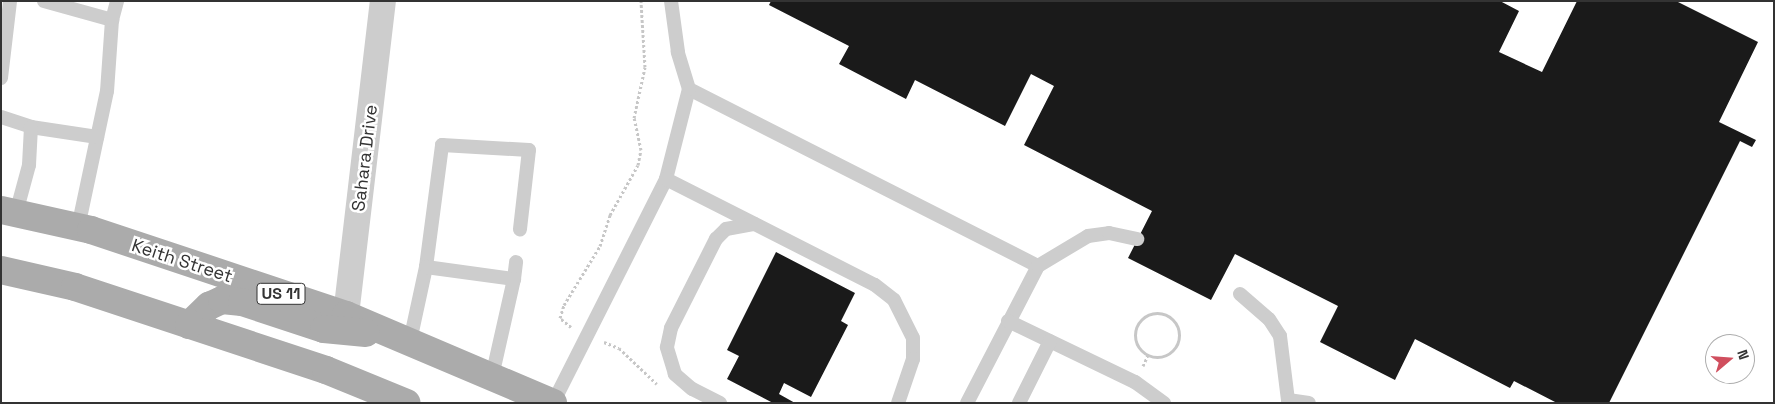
<!DOCTYPE html>
<style>
body{margin:0}
#map{position:relative;width:1775px;height:404px;overflow:hidden;background:#fff;font-family:"Space Grotesk",sans-serif}
div>[style]{position:absolute}
[style*='--x']{left:calc(var(--x)*1px);top:calc(var(--y)*1px);width:calc(var(--w)*1px);rotate:calc(var(--a)*1deg)}
.building>*{inset:0;background:#1a1a1a}
.path>*{height:3px;margin-top:-1.5px;transform-origin:0;background:repeating-linear-gradient(90deg,#c7c7c7 0 2.5px,transparent 0 5px)}
.path>.ring{margin:-1.5px;padding:0;box-sizing:content-box;background:none;border:3px solid #c7c7c7;border-radius:50%}
.lane>*{height:14px;margin:-7px;padding:0 7px;transform-origin:7px;border-radius:7px;background:#cdcdcd}
.street>*{height:26px;margin:-13px;padding:0 13px;transform-origin:13px;border-radius:13px;background:#cdcdcd}
.primary>*{height:28px;margin:-14px;padding:0 14px;transform-origin:14px;border-radius:14px;background:#ababab}
span{translate:-50% -50%;white-space:nowrap;text-align:center;line-height:1.15;-webkit-text-stroke:5px #fff;paint-order:stroke}
.shield-label span{padding:1px 4px;background:#fff;border:1px solid;border-radius:4px;-webkit-text-stroke-width:0}
.shield-label{font-size:16px;color:#333;font-weight:700}
.street-label{font-size:18px;color:#333}
.frame{position:absolute;inset:0;border:2px solid #333;pointer-events:none}
.north{position:absolute;left:1705px;top:334px;width:50px;height:50px;box-sizing:border-box;background:#fff;border:1px solid #adadad;border-radius:50%;rotate:72deg;font-size:14px;font-weight:700;line-height:20px;text-align:center;color:#333}
.north::after{content:'';display:block;margin:auto;width:18px;height:22px;background:#d04e5e;clip-path:polygon(50% 0,100% 100%,50% 72%,0 100%)}
</style>
<div id="map">
<div class="building">
<i style="clip-path:polygon(771px 1px,1500px 1px,1519px 11px,1499px 52px,1542px 72px,1577px 1px,1676px 1px,1758px 42px,1719px 122px,1756px 140px,1752px 147px,1740px 141px,1609px 403px,1557px 403px,1514px 381px,1510px 388px,1415px 339px,1395px 380px,1320px 342px,1338px 306px,1235px 254px,1211px 300px,1128px 258px,1152px 211px,1024px 145px,1054px 86px,1031px 74px,1005px 126px,915px 80px,906px 99px,839px 64px,849px 46px,769px 5px)"></i>
<i style="clip-path:polygon(776px 252px,855px 293px,841px 321px,848px 325px,811px 397px,784px 383px,779px 394px,795px 403px,773px 403px,727px 379px,739px 356px,727px 350px)"></i>
</div>
<div class="path">
<i class="ring" style="left:1135px;top:313px;width:41px;height:41px"></i>
<i style="--x:571;--y:327;--w:14;--a:-141"></i>
<i style="--x:560;--y:318;--w:14;--a:-73"></i>
<i style="--x:564;--y:305;--w:69;--a:-58.6"></i>
<i style="--x:600;--y:246;--w:33;--a:-72"></i>
<i style="--x:610;--y:215;--w:57;--a:-60.8"></i>
<i style="--x:638;--y:165;--w:15;--a:-79"></i>
<i style="--x:641;--y:150;--w:33;--a:-102"></i>
<i style="--x:634;--y:118;--w:52;--a:-77.8"></i>
<i style="--x:645;--y:67;--w:66;--a:-93.5"></i>
<i style="--x:604;--y:342;--w:16;--a:22"></i>
<i style="--x:619;--y:348;--w:52;--a:43.5"></i>
<i style="--x:1143;--y:366;--w:12;--a:-66"></i>
</div>
<div class="lane">
<i style="--x:44;--y:1;--w:71;--a:15.6"></i>
<i style="--x:112;--y:20;--w:71;--a:94"></i>
<i style="--x:107;--y:91;--w:139;--a:102"></i>
<i style="--x:112;--y:20;--w:20;--a:-75"></i>
<i style="--x:1;--y:78;--w:78;--a:-83.3"></i>
<i style="--x:689;--y:89;--w:391;--a:26.9"></i>
<i style="--x:1038;--y:266;--w:154;--a:117.4"></i>
<i style="--x:1;--y:117;--w:32;--a:18"></i>
<i style="--x:31;--y:127;--w:67;--a:8.6"></i>
<i style="--x:666;--y:179;--w:93;--a:-75.7"></i>
<i style="--x:689;--y:89;--w:39;--a:-107"></i>
<i style="--x:678;--y:52;--w:51;--a:-97.8"></i>
<i style="--x:16;--y:213;--w:50;--a:-74.8"></i>
<i style="--x:29;--y:165;--w:38;--a:-87"></i>
<i style="--x:1038;--y:266;--w:58;--a:-31"></i>
<i style="--x:1088;--y:236;--w:21;--a:-8"></i>
<i style="--x:1109;--y:233;--w:29;--a:12"></i>
<i style="--x:426;--y:267;--w:123;--a:-82.5"></i>
<i style="--x:442;--y:145;--w:87;--a:3.3"></i>
<i style="--x:529;--y:150;--w:80;--a:96.5"></i>
<i style="--x:514;--y:279;--w:17;--a:-83"></i>
<i style="--x:1240;--y:294;--w:38;--a:41"></i>
<i style="--x:1269;--y:319;--w:20;--a:57"></i>
<i style="--x:1280;--y:336;--w:64;--a:82.9"></i>
<i style="--x:1008;--y:321;--w:141;--a:25.7"></i>
<i style="--x:1135;--y:382;--w:36;--a:36"></i>
<i style="--x:410;--y:341;--w:76;--a:-77.8"></i>
<i style="--x:426;--y:267;--w:89;--a:7.8"></i>
<i style="--x:514;--y:279;--w:100;--a:102.7"></i>
<i style="--x:553;--y:403;--w:251;--a:-63.2"></i>
<i style="--x:666;--y:179;--w:234;--a:26.9"></i>
<i style="--x:875;--y:285;--w:24;--a:38"></i>
<i style="--x:894;--y:300;--w:42;--a:63.4"></i>
<i style="--x:913;--y:338;--w:21;--a:90"></i>
<i style="--x:913;--y:359;--w:46;--a:108.8"></i>
<i style="--x:720;--y:403;--w:31;--a:-153"></i>
<i style="--x:692;--y:389;--w:23;--a:-139"></i>
<i style="--x:675;--y:374;--w:28;--a:-107"></i>
<i style="--x:667;--y:347;--w:19;--a:-78"></i>
<i style="--x:671;--y:328;--w:100;--a:-63.2"></i>
<i style="--x:716;--y:239;--w:14;--a:-45"></i>
<i style="--x:726;--y:229;--w:29;--a:-10"></i>
<i style="--x:1019;--y:403;--w:69;--a:-63.4"></i>
<i style="--x:1288;--y:403;--w:3;--a:-90"></i>
<i style="--x:1288;--y:400;--w:21;--a:8"></i>
</div>
<div class="street">
<i style="--x:346;--y:315;--w:316;--a:-83.3"></i>
</div>
<div class="primary">
<i style="--x:1;--y:210;--w:92;--a:12.5"></i>
<i style="--x:91;--y:230;--w:269;--a:18.4"></i>
<i style="--x:346;--y:315;--w:225;--a:23"></i>
<i style="--x:1;--y:270;--w:76;--a:12.9"></i>
<i style="--x:75;--y:287;--w:264;--a:18.3"></i>
<i style="--x:326;--y:370;--w:87;--a:22.2"></i>
<i style="--x:189;--y:325;--w:28;--a:-44"></i>
<i style="--x:209;--y:306;--w:14;--a:-25"></i>
<i style="--x:222;--y:300;--w:20;--a:6"></i>
<i style="--x:242;--y:302;--w:86;--a:18.2"></i>
<i style="--x:324;--y:329;--w:42;--a:5.4"></i>
</div>
<div class="shield-label">
<span style="left:281px;top:294px">US 11</span>
</div>
<div class="street-label">
<span style="left:365px;top:158px;rotate:-83deg">Sahara Drive</span>
<span style="left:182px;top:261px;rotate:18deg">Keith Street</span>
</div>
<div class="frame"></div>
<div class="north">N</div>
</div>
